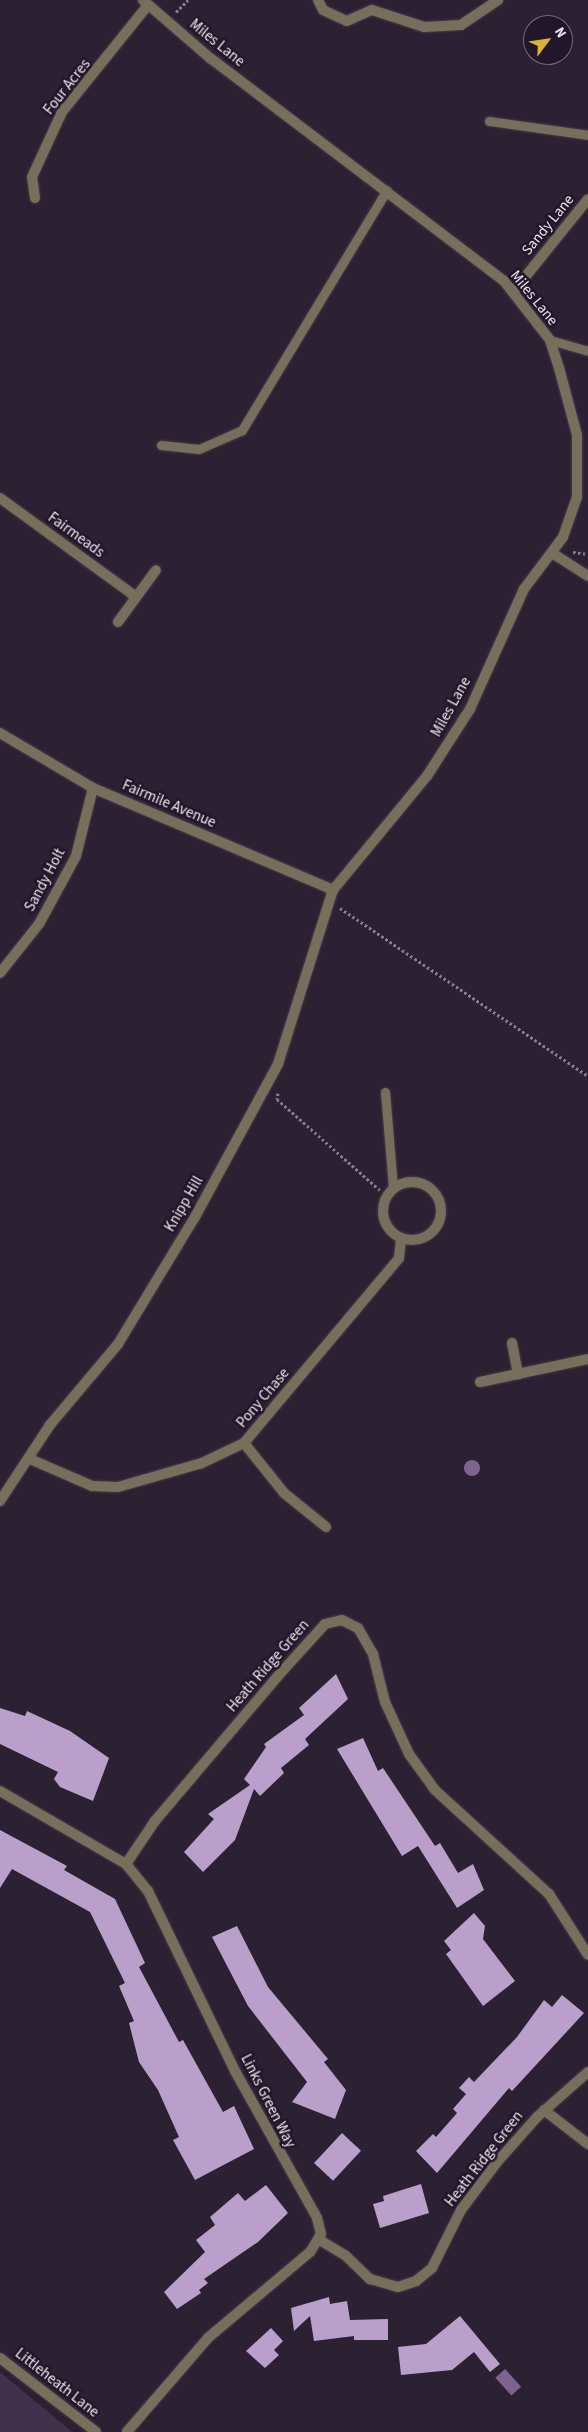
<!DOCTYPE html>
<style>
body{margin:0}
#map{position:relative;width:588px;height:2432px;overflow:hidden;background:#2c2132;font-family:"Source Sans 3",sans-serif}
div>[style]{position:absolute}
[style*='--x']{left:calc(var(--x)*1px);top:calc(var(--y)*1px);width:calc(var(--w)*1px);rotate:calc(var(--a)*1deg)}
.green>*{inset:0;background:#42314d}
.water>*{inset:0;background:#7d648c;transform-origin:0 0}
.round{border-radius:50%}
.building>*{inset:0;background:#ba9fca;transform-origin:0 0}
.path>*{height:3px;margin-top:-1.5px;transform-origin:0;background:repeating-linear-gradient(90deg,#887e8d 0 2.5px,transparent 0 5px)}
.roads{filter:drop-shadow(0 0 1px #473d4d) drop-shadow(0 0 1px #473d4d)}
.service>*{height:9px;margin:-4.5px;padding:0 4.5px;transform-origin:4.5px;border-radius:4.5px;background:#776f5c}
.minor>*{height:10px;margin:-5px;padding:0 5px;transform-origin:5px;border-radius:5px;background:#776f5c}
.minor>.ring{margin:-5px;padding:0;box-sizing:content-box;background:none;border:10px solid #776f5c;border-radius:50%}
span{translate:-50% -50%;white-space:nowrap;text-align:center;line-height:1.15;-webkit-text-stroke:5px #221728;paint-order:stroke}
.street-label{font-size:15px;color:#ede6f2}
.north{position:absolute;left:523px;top:15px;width:50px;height:50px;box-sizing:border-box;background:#221728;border:1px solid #736a79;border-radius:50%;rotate:59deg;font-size:14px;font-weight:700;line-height:20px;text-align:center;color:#ede6f2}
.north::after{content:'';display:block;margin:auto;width:18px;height:22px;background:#dcb233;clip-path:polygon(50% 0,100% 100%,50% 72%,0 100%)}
</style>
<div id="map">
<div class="green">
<i style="clip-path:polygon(0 2372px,72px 2432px,0 2432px)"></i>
</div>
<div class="water">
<i class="round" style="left:464px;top:1460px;width:16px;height:16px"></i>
<i style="left:505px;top:2369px;width:24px;height:13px;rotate:48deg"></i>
</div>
<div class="building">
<i style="clip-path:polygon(336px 1674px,348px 1699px,305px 1739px,309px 1745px,281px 1768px,284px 1773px,260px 1796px,254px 1789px,235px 1840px,203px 1872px,184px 1852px,214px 1819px,208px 1814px,250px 1785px,244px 1779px,266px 1747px,264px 1744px,304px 1715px,299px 1708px)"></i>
<i style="clip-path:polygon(0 1708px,25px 1716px,27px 1711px,70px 1731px,109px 1758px,93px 1801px,60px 1787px,54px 1779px,58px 1772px,0 1744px)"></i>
<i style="clip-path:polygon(363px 1738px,378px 1771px,383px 1768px,435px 1846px,440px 1843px,458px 1873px,473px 1864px,484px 1890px,457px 1908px,418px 1846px,402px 1856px,337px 1749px)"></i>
<i style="clip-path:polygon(0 1830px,67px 1866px,64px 1870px,115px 1899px,145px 1963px,139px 1967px,179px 2042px,183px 2040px,223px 2112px,234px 2106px,254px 2149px,195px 2180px,173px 2140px,179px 2137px,158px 2090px,139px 2062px,129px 2023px,134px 2021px,119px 1986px,125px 1983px,90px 1912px,12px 1869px,0 1888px)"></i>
<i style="clip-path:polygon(474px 1913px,485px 1926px,483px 1939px,515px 1981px,483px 2006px,446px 1954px,451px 1950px,444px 1941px)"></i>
<i style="clip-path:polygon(237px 1926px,268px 1987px,328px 2059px,324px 2062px,346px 2090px,335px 2119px,292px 2102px,307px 2082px,248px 2006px,212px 1937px)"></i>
<i style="clip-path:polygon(562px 1995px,584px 2013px,512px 2091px,509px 2088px,437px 2173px,416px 2151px,433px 2134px,436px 2137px,457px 2113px,453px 2109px,466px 2094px,459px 2088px,469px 2077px,474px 2082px,517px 2037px,544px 2000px,552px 2007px)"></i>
<i style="left:342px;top:2133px;width:26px;height:41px;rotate:43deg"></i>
<i style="clip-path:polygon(421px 2184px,429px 2213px,380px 2228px,373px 2204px,384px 2201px,383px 2196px)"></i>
<i style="clip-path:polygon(266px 2185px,288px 2213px,258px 2242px,204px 2279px,208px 2283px,199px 2290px,201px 2293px,177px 2309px,164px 2292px,205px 2252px,196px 2240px,215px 2225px,210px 2217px,238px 2193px,245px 2201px)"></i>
<i style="clip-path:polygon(329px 2297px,330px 2304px,347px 2301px,350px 2320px,388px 2319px,388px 2340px,354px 2340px,354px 2336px,314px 2341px,310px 2316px,294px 2331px,291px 2308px)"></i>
<i style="clip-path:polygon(460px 2316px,500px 2364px,490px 2372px,474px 2352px,452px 2370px,401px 2375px,398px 2347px,426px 2344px)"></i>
<i style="clip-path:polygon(271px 2328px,283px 2341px,274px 2350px,279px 2355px,265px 2368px,246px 2351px)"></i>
</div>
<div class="path">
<i style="--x:176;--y:12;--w:17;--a:-45"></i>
<i style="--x:573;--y:552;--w:15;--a:8"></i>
<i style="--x:340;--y:908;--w:300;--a:34.1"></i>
<i style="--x:278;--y:1093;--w:6;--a:99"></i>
<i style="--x:277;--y:1099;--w:137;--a:41.5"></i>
</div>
<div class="roads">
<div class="service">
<i style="--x:489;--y:121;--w:100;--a:8"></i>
<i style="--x:550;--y:340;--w:40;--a:16"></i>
<i style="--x:161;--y:445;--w:38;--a:6"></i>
<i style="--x:199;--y:449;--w:47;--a:-23.8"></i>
<i style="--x:242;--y:430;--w:280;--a:-58.9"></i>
<i style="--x:385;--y:1092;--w:96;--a:85.2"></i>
</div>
<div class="minor">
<i style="--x:318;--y:0;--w:11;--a:63"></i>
<i style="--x:323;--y:10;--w:26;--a:25"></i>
<i style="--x:347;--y:21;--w:27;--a:-24"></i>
<i style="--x:372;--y:10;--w:55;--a:18.1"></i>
<i style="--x:424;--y:27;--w:37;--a:-3"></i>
<i style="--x:461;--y:25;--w:45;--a:-34"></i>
<i style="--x:35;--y:198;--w:21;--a:-98"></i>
<i style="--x:32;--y:177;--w:72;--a:-65.2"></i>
<i style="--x:62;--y:112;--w:137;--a:-51.2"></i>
<i style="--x:513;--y:292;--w:119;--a:-51.1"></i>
<i style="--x:0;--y:498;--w:167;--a:36"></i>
<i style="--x:552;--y:553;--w:43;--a:32.6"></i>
<i style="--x:118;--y:622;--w:64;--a:-53.8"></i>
<i style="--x:0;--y:733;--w:108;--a:30.6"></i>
<i style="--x:93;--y:788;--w:261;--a:23"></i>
<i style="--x:0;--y:973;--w:63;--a:-51.5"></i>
<i style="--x:39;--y:924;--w:77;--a:-61.4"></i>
<i style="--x:76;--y:856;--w:70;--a:-76"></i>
<i class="ring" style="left:383px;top:1182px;width:48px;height:48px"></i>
<i style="--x:512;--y:1343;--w:32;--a:79"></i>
<i style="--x:480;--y:1382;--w:110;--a:-12"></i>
<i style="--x:244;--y:1443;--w:64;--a:51.3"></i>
<i style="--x:284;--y:1493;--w:54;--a:39"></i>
<i style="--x:30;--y:1459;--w:68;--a:23.5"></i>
<i style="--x:92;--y:1486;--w:26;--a:2"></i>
<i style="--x:118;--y:1487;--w:87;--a:-15.9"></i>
<i style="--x:202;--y:1463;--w:47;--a:-25.5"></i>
<i style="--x:244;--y:1443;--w:241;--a:-50"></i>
<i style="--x:399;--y:1258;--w:20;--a:-84"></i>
<i style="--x:0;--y:1501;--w:91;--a:-56.7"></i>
<i style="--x:50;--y:1425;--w:106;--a:-50"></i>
<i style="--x:118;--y:1344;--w:149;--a:-58.8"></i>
<i style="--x:195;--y:1217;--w:174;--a:-61.5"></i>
<i style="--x:278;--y:1064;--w:182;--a:-72.5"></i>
<i style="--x:333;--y:890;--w:148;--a:-50.5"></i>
<i style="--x:427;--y:776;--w:80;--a:-57.3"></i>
<i style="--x:470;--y:709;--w:132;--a:-65.8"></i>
<i style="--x:524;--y:589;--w:65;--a:-53.1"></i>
<i style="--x:563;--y:537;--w:42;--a:-70.7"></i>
<i style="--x:577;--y:497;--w:62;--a:-90"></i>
<i style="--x:577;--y:435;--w:69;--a:-105"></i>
<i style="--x:559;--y:368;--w:29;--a:-108"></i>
<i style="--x:550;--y:340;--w:75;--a:-127.9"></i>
<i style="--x:504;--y:281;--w:368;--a:-142.8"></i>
<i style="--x:211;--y:59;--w:90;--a:-139.1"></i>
<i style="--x:0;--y:1791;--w:146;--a:30.1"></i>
<i style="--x:126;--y:1864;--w:35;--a:51"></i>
<i style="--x:148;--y:1891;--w:200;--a:64.2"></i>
<i style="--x:235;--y:2071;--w:168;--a:60.8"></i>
<i style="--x:317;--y:2218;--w:16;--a:76"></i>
<i style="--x:321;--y:2234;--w:21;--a:121"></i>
<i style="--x:310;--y:2252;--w:133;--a:139.9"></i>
<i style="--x:208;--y:2338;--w:124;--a:130.8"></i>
<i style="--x:126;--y:1864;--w:52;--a:-56"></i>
<i style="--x:155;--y:1821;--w:190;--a:-49.7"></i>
<i style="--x:278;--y:1676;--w:70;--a:-47.9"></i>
<i style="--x:325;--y:1624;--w:17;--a:-13"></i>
<i style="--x:342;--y:1620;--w:18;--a:27"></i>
<i style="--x:358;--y:1628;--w:30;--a:60"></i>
<i style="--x:373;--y:1654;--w:49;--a:76"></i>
<i style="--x:385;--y:1702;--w:57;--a:65.2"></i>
<i style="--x:409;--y:1754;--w:44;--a:54.2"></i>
<i style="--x:435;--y:1790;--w:154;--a:42.4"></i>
<i style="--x:549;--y:1894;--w:72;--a:57.4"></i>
<i style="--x:544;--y:2110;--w:56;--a:37.7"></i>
<i style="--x:318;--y:2239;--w:31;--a:31"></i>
<i style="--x:345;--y:2255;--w:35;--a:44"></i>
<i style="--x:370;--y:2279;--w:29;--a:16"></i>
<i style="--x:398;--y:2287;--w:19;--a:-18"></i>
<i style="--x:416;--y:2281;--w:21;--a:-39"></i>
<i style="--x:432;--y:2268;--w:65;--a:-63.4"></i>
<i style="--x:461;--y:2210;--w:61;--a:-52.9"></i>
<i style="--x:498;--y:2161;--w:59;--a:-48.4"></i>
<i style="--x:537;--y:2117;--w:68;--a:-41.4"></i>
<i style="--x:0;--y:2358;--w:121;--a:37.6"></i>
</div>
</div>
<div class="street-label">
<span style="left:217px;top:43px;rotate:39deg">Miles Lane</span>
<span style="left:67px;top:87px;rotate:-52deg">Four Acres</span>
<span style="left:548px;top:225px;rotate:-51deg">Sandy Lane</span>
<span style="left:534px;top:298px;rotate:51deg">Miles Lane</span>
<span style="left:76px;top:535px;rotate:36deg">Fairmeads</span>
<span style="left:451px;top:707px;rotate:-61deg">Miles Lane</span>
<span style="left:169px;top:804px;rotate:23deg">Fairmile Avenue</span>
<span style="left:45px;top:880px;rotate:-62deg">Sandy Holt</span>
<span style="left:184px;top:1204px;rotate:-60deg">Knipp Hill</span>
<span style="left:263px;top:1398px;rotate:-50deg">Pony Chase</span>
<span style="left:268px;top:1666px;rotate:-49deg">Heath Ridge Green</span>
<span style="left:268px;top:2101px;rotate:63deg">Links Green Way</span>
<span style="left:484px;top:2159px;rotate:-52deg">Heath Ridge Green</span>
<span style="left:57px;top:2383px;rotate:38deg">Littleheath Lane</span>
</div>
<div class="north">N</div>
</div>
